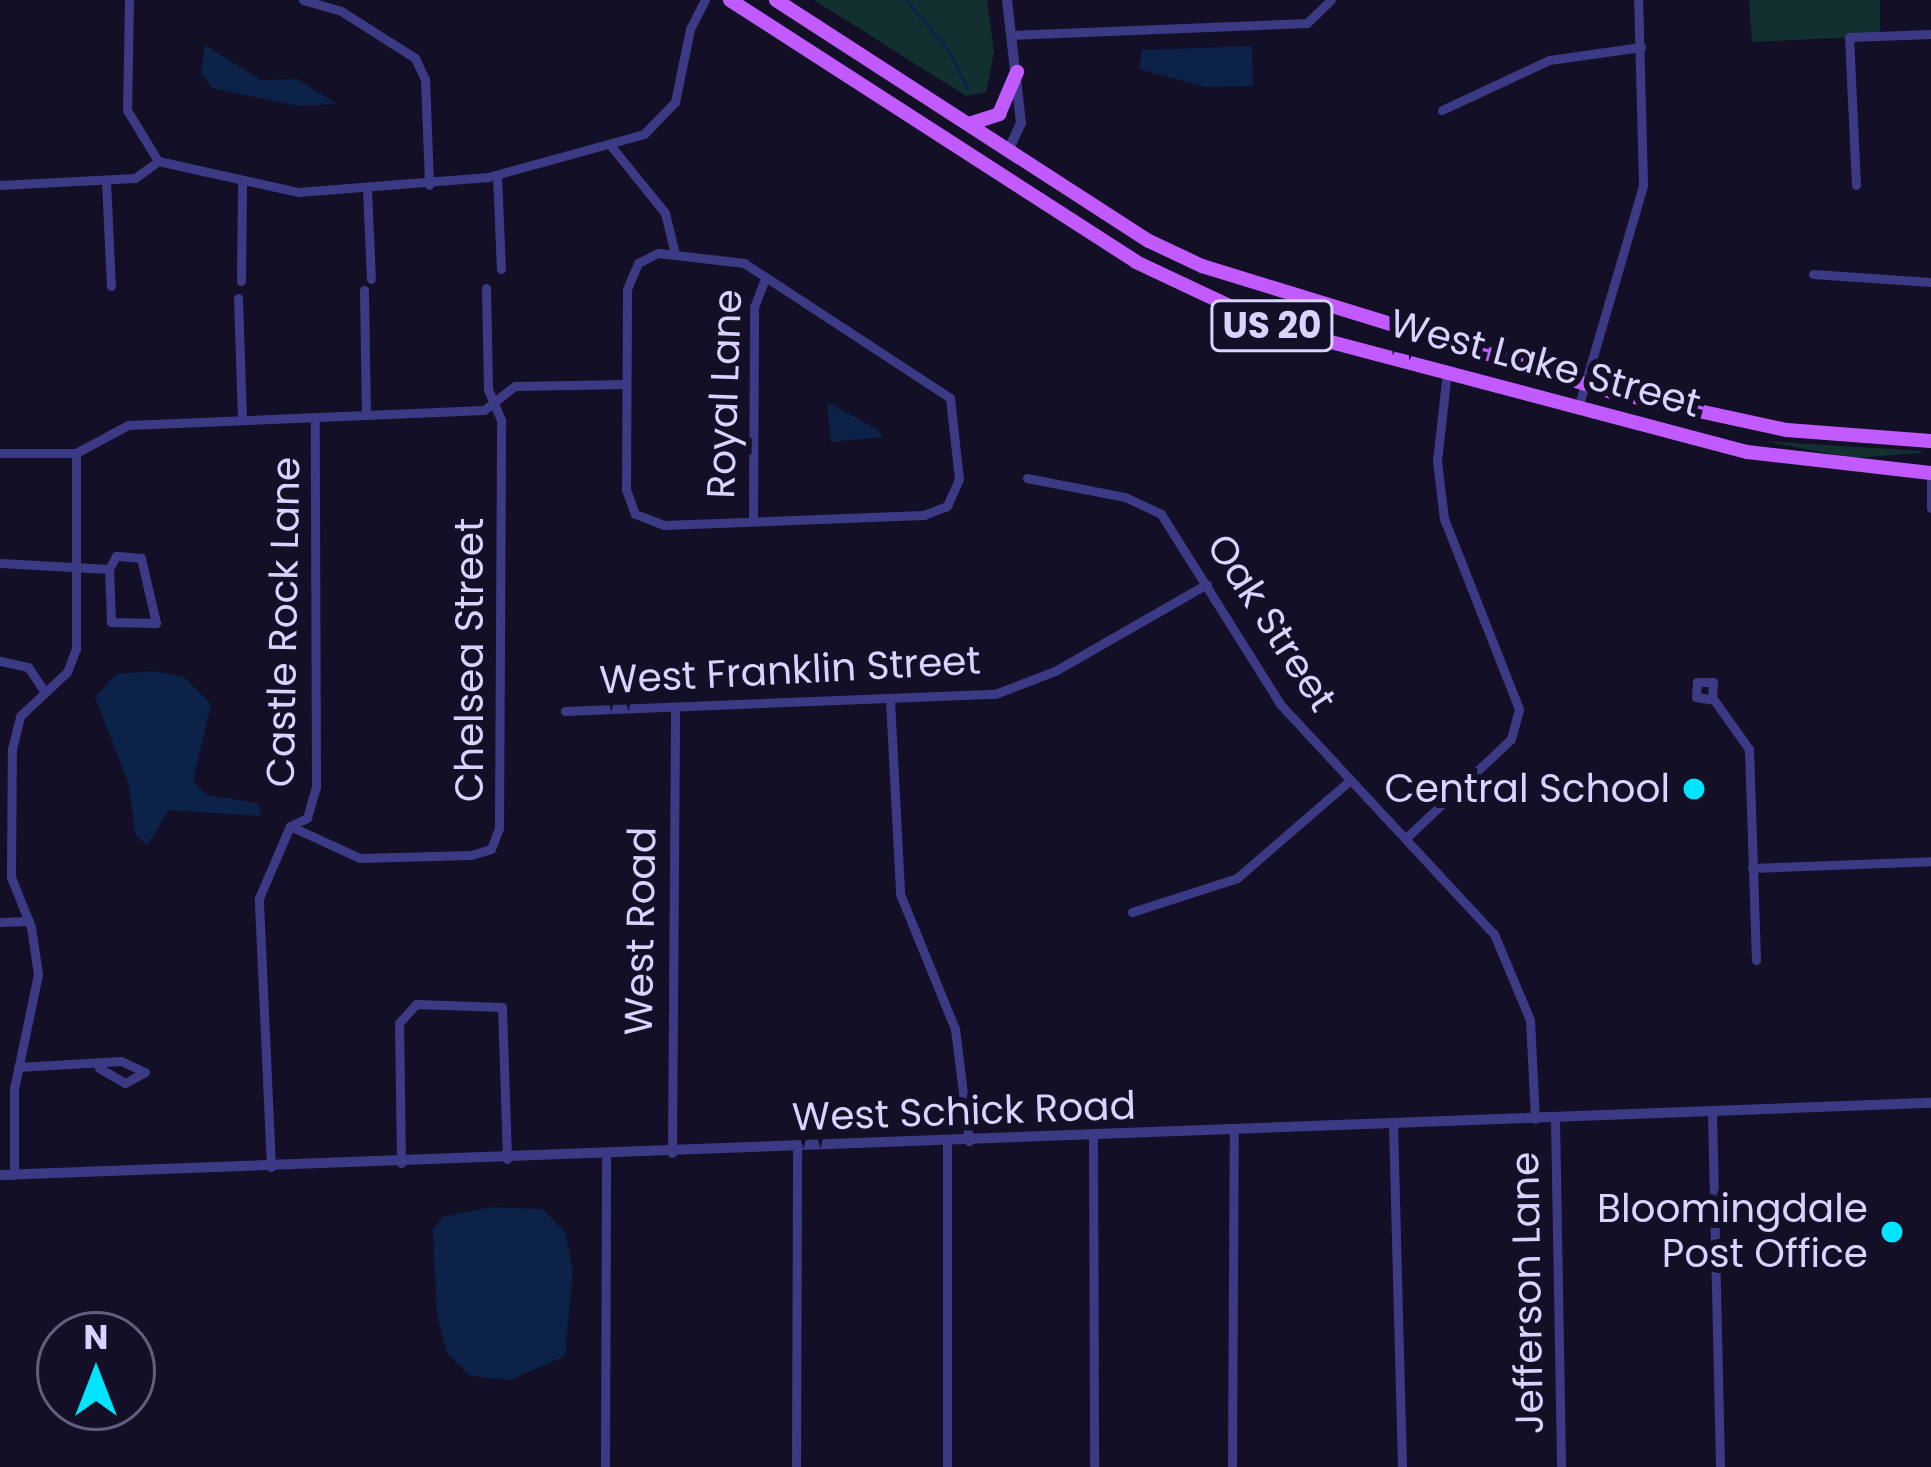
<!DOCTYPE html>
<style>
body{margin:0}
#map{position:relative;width:1931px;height:1467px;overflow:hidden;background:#130f26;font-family:Poppins,sans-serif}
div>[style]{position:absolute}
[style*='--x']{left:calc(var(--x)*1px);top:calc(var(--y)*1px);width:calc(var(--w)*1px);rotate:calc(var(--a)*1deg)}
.green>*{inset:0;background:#12302f}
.water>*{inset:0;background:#0c2248}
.stream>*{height:3px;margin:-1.5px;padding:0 1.5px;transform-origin:1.5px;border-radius:1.5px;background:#0c2248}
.minor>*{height:9px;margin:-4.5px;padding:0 4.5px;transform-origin:4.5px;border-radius:4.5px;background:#3d3a85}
.tertiary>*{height:10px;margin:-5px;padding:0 5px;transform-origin:5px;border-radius:5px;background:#3d3a85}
.primary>*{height:14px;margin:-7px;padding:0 7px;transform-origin:7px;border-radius:7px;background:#c25bff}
.dots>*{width:33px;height:33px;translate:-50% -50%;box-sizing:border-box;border:6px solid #130f26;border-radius:50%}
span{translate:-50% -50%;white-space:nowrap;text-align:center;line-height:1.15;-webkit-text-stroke:12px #130f26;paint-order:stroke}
.shield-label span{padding:3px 9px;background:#130f26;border:3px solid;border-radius:9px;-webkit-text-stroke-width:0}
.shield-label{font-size:36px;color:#d9d4ff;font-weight:700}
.street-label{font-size:39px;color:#d9d4ff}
.poi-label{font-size:39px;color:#d9d4ff}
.right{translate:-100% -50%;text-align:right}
.north{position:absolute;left:36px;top:1311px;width:120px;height:120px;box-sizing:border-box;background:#130f26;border:3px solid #625e7d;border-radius:50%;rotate:0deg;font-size:33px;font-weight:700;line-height:48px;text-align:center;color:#d9d4ff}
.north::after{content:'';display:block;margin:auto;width:42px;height:54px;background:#00e5ff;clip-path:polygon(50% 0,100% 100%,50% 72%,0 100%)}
</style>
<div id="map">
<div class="green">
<i style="clip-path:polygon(814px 0,987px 0,994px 53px,986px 92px,966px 96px)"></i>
<i style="clip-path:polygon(1749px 0,1880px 0,1880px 36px,1752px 42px)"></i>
<i style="clip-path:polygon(1763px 441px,1921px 451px,1922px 453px,1852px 458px)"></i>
</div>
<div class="water">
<i style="clip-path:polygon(205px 45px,261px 80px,297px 79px,337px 104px,298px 106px,212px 88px,201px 74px)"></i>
<i style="clip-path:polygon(1252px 46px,1253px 86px,1205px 87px,1139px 69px,1142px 50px)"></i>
<i style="clip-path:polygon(827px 402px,878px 430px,883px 437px,831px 442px)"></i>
<i style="clip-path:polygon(153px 671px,184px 677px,211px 704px,193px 781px,207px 795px,258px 803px,261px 816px,169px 810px,147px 846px,135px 833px,129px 785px,95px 697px,116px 674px)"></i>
<i style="clip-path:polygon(492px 1207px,543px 1209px,565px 1233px,573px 1269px,565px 1356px,510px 1380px,470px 1376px,447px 1353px,437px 1315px,433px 1230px,442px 1217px)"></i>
</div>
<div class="stream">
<i style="--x:906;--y:0;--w:67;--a:49.9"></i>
<i style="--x:949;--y:51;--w:42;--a:63.4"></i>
</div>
<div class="minor">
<i style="--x:129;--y:0;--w:110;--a:91"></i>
<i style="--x:127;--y:110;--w:60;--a:58.7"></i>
<i style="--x:158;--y:161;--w:143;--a:12.5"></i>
<i style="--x:298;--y:192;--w:191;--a:-4.5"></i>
<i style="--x:488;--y:177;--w:162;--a:-15.4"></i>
<i style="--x:644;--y:134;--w:45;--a:-45.9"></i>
<i style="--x:675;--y:102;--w:75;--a:-78.4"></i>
<i style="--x:690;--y:29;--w:33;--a:-63"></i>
<i style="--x:303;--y:0;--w:40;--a:16"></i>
<i style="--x:341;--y:11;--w:88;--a:32.4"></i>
<i style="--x:415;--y:58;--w:23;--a:65"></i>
<i style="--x:425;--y:79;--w:106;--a:87.8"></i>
<i style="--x:1011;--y:35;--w:296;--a:-2.3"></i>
<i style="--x:1307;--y:23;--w:33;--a:-44"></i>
<i style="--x:1442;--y:110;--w:118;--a:-25"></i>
<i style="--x:1549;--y:60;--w:93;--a:-8"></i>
<i style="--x:611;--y:146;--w:86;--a:51.1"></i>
<i style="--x:665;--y:213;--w:42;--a:76.3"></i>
<i style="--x:497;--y:175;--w:94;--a:87.6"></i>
<i style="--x:106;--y:181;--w:105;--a:87.3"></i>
<i style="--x:0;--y:185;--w:135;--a:-3"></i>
<i style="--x:135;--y:178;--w:29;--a:-36"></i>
<i style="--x:1856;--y:185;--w:148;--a:-92.7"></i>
<i style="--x:1849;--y:37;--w:82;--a:-2.1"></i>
<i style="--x:367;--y:189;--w:90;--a:87.5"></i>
<i style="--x:658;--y:253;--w:87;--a:6.6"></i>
<i style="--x:744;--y:263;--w:246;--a:33.2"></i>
<i style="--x:950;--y:398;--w:81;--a:83.7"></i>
<i style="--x:959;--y:479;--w:30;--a:114"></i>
<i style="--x:947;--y:506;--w:25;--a:159"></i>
<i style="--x:924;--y:515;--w:260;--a:177.8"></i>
<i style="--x:664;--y:525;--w:31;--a:-159"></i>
<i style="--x:635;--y:514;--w:27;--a:-110"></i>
<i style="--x:626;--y:489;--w:200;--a:-89.7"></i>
<i style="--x:627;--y:289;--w:28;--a:-67"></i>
<i style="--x:638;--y:263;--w:22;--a:-27"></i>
<i style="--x:1813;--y:274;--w:118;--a:3.9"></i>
<i style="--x:241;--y:281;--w:100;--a:-89.4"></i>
<i style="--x:364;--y:290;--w:125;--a:89.1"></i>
<i style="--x:238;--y:298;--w:122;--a:88.1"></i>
<i style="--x:1578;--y:408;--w:232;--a:-73.7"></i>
<i style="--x:1643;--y:185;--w:185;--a:-91.5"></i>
<i style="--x:0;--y:453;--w:76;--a:0"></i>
<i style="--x:76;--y:453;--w:59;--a:-28.3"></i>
<i style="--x:128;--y:425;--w:356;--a:-2.4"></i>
<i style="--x:484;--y:410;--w:39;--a:-38"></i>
<i style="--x:515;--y:386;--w:111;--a:-1"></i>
<i style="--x:1931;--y:473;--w:35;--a:90"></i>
<i style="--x:1027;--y:478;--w:100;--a:11"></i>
<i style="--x:1125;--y:497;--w:40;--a:25"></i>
<i style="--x:1161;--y:514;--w:224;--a:57.9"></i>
<i style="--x:1280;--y:704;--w:314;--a:47.1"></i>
<i style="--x:1494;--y:934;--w:93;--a:67.3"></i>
<i style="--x:1530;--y:1020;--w:99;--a:87.1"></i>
<i style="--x:753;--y:516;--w:209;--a:-89.7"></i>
<i style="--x:754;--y:307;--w:31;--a:-69"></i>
<i style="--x:0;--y:563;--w:109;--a:3.2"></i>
<i style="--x:109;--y:569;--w:53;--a:87.8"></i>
<i style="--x:111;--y:622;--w:45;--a:1.3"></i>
<i style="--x:156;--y:623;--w:67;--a:-103"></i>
<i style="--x:141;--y:558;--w:25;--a:-175"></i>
<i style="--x:116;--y:556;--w:15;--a:118"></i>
<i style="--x:0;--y:661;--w:29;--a:12"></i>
<i style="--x:28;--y:667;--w:29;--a:56"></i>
<i style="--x:1712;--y:698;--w:16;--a:-86"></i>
<i style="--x:1713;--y:682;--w:16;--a:180"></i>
<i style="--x:1697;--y:682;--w:15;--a:94"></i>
<i style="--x:1696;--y:697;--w:18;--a:9"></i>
<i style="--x:1714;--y:700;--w:60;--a:54.5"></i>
<i style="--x:1749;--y:749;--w:211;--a:88.1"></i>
<i style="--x:890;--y:700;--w:194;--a:87"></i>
<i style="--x:900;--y:894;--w:146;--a:67.8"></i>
<i style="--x:955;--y:1029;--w:113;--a:82.9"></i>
<i style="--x:565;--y:711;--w:430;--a:-2.3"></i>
<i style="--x:995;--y:694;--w:64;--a:-21"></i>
<i style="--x:1055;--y:671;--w:175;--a:-29.8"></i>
<i style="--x:290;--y:826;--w:77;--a:24.6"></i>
<i style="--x:360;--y:858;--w:111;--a:-1.5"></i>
<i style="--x:471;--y:855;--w:21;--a:-17"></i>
<i style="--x:491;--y:849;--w:22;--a:-69"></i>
<i style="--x:499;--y:828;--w:408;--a:-89.7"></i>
<i style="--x:501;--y:420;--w:33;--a:-113"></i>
<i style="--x:488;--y:390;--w:102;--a:-91.1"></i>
<i style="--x:1406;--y:838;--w:144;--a:-43.3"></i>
<i style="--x:1511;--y:739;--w:31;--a:-75"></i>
<i style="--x:1519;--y:709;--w:204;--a:-111.5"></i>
<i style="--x:1444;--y:519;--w:58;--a:-96.9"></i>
<i style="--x:1437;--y:461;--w:90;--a:-83.6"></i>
<i style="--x:1752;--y:868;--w:179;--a:-2.2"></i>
<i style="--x:1132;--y:912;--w:110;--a:-17.9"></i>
<i style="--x:1237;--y:878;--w:150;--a:-40.9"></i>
<i style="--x:0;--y:922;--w:29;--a:-2"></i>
<i style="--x:18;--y:1067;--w:103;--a:-3.3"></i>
<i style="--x:121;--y:1061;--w:26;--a:25"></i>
<i style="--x:145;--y:1072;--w:23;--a:151"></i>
<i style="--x:125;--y:1083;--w:30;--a:-150"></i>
<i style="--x:1712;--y:1112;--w:355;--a:88.7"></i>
<i style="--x:1555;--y:1118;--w:349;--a:89"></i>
<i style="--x:1393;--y:1124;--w:343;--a:88.5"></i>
<i style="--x:1093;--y:1136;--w:331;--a:89.8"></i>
<i style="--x:672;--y:1153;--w:445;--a:-89.6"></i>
<i style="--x:401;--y:1163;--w:140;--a:-90.8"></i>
<i style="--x:399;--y:1023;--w:25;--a:-48"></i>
<i style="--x:416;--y:1004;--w:86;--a:2"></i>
<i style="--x:502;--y:1007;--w:152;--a:88.1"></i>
<i style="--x:271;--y:1167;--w:269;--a:-92.6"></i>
<i style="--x:259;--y:898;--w:78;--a:-66.7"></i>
<i style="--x:290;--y:826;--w:19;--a:-25"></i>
<i style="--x:307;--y:818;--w:32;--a:-74"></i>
<i style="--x:316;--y:787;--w:369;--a:-90.2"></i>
<i style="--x:14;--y:1175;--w:86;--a:-90"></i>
<i style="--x:14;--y:1089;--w:117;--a:-78.2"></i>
<i style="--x:38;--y:974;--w:48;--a:-98.5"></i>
<i style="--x:31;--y:927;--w:54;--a:-111.8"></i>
<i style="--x:11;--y:877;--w:128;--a:-89.6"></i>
<i style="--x:12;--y:749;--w:34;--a:-76"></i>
<i style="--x:20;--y:716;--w:64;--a:-43.1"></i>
<i style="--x:67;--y:672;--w:25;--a:-69"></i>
<i style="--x:76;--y:649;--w:196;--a:-90"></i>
<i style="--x:605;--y:1467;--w:311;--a:-89.8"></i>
<i style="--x:796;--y:1467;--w:319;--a:-89.8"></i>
<i style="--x:947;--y:1467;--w:325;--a:-90"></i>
<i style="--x:1232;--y:1467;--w:336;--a:-89.7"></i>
</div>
<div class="tertiary">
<i style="--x:1007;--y:0;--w:124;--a:83.5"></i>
<i style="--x:1021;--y:123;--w:31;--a:115"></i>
<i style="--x:0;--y:1175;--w:1932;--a:-2.14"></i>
</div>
<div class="primary">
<i style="--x:730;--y:0;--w:483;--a:32.8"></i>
<i style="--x:1136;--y:262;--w:153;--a:25.2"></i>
<i style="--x:1274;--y:327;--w:489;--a:14.8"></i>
<i style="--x:1747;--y:452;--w:185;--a:6.5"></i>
<i style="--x:776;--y:0;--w:444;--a:32.9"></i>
<i style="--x:1149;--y:241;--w:59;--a:25.3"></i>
<i style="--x:1202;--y:266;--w:428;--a:17.1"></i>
<i style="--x:1611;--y:392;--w:180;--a:12.2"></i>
<i style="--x:1787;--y:430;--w:144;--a:4.4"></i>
<i style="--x:969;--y:124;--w:32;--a:-18"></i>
<i style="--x:999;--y:114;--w:46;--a:-66.8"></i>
</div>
<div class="dots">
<i style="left:1694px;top:789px;background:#00e5ff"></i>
<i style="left:1892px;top:1232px;background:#00e5ff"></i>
</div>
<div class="shield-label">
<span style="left:1272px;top:326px">US 20</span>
</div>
<div class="street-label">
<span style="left:1545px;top:364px;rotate:15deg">West Lake Street</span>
<span style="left:725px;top:394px;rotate:-88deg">Royal Lane</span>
<span style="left:284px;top:622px;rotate:-89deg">Castle Rock Lane</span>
<span style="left:1271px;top:623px;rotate:57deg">Oak Street</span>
<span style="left:470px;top:660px;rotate:-90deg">Chelsea Street</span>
<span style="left:790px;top:671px;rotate:-3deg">West Franklin Street</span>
<span style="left:641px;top:931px;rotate:-89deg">West Road</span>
<span style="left:964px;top:1112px;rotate:-2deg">West Schick Road</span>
<span style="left:1528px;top:1293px;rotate:-91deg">Jefferson Lane</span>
</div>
<div class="poi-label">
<span class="right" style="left:1670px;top:789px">Central School</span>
<span class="right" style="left:1868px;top:1232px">Bloomingdale<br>Post Office</span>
</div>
<div class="north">N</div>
</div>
